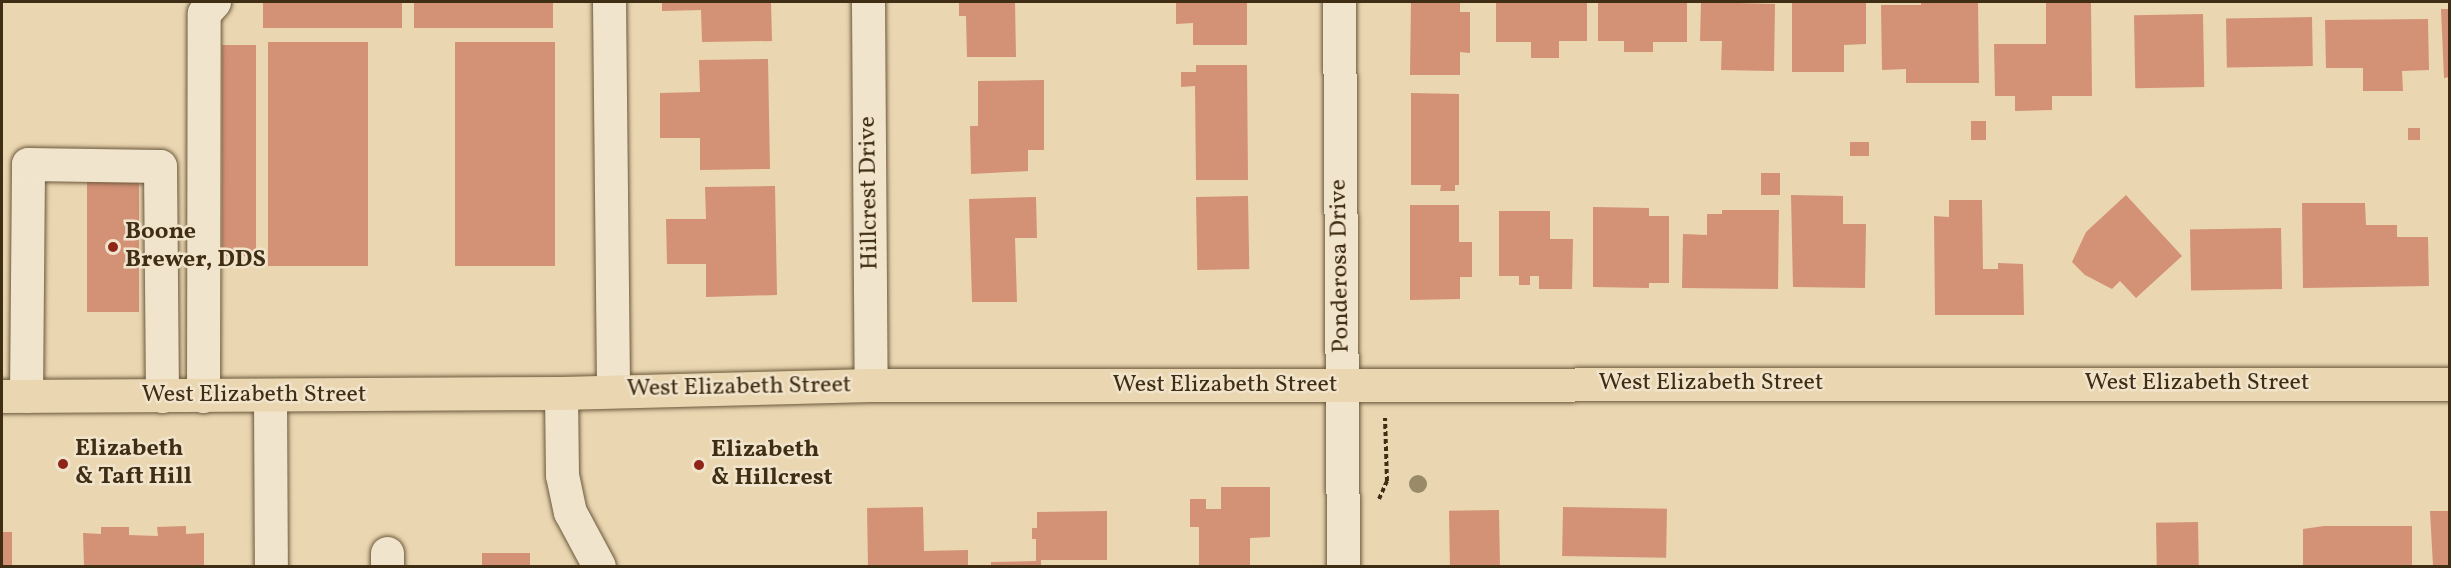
<!DOCTYPE html>
<style>
body{margin:0}
#map{position:relative;width:2451px;height:568px;overflow:hidden;background:#ead6b1;font-family:Vollkorn,serif}
div>[style]{position:absolute}
[style*='--x']{left:calc(var(--x)*1px);top:calc(var(--y)*1px);width:calc(var(--w)*1px);rotate:calc(var(--a)*1deg)}
.building>*{inset:0;background:#d39176;transform-origin:0 0}
.path>*{height:4px;margin-top:-2px;transform-origin:0;background:repeating-linear-gradient(90deg,#402e14 0 4.5px,transparent 0 7.5px)}
.roads{filter:drop-shadow(0 0 2px #6a583b) drop-shadow(0 0 2px #6a583b)}
.minor>*{height:33px;margin:-16.5px;padding:0 16.5px;transform-origin:16.5px;border-radius:16.5px;background:#f1e4cc}
.major>*{height:33px;margin:-16.5px;padding:0 16.5px;transform-origin:16.5px;border-radius:16.5px;background:#ead6b1}
.trees>*{width:18px;height:18px;margin:-9px;border-radius:50%;background:#998a68}
.dots>*{width:16px;height:16px;translate:-50% -50%;box-sizing:border-box;border:3px solid #f1e4cc;border-radius:50%}
span{translate:-50% -50%;white-space:nowrap;text-align:center;line-height:1.15;-webkit-text-stroke:5px #f1e4cc;paint-order:stroke}
.street-label{font-size:24px;color:#402e14}
.poi-label{font-size:24px;color:#402e14;font-weight:700}
.left{translate:0 -50%;text-align:left}
.frame{position:absolute;inset:0;border:3px solid #402e14;pointer-events:none}
</style>
<div id="map">
<div class="building">
<i style="left:263px;top:2px;width:139px;height:26px"></i>
<i style="left:414px;top:2px;width:139px;height:26px"></i>
<i style="clip-path:polygon(662px 2px,771px 2px,772px 41px,702px 42px,701px 10px,662px 11px)"></i>
<i style="clip-path:polygon(959px 2px,1015px 2px,1016px 57px,967px 57px,966px 16px,959px 16px)"></i>
<i style="clip-path:polygon(1176px 2px,1247px 2px,1247px 45px,1193px 45px,1193px 23px,1176px 24px)"></i>
<i style="clip-path:polygon(1411px 2px,1460px 2px,1460px 12px,1470px 12px,1470px 53px,1460px 52px,1460px 75px,1410px 75px)"></i>
<i style="clip-path:polygon(1496px 2px,1587px 2px,1587px 41px,1559px 41px,1559px 58px,1531px 58px,1531px 42px,1496px 42px)"></i>
<i style="clip-path:polygon(1598px 2px,1687px 2px,1687px 42px,1653px 42px,1653px 52px,1624px 52px,1624px 41px,1598px 41px)"></i>
<i style="clip-path:polygon(1701px 2px,1775px 4px,1774px 71px,1721px 70px,1722px 41px,1700px 41px)"></i>
<i style="clip-path:polygon(1792px 2px,1866px 2px,1866px 44px,1844px 45px,1844px 72px,1792px 72px)"></i>
<i style="clip-path:polygon(1921px 2px,1978px 2px,1979px 83px,1906px 83px,1906px 69px,1882px 70px,1881px 5px,1921px 5px)"></i>
<i style="clip-path:polygon(2046px 2px,2091px 2px,2092px 96px,2052px 96px,2052px 110px,2015px 111px,2015px 96px,1995px 96px,1994px 44px,2046px 44px)"></i>
<i style="clip-path:polygon(2441px 9px,2450px 9px,2450px 77px,2444px 78px)"></i>
<i style="left:2203px;top:14px;width:73px;height:69px;rotate:89deg"></i>
<i style="left:2312px;top:17px;width:49px;height:86px;rotate:89deg"></i>
<i style="clip-path:polygon(2428px 19px,2429px 70px,2402px 71px,2403px 91px,2363px 91px,2363px 68px,2326px 68px,2325px 20px)"></i>
<i style="left:268px;top:42px;width:100px;height:224px"></i>
<i style="left:455px;top:42px;width:100px;height:224px"></i>
<i style="left:222px;top:45px;width:34px;height:211px"></i>
<i style="clip-path:polygon(768px 59px,770px 169px,700px 170px,700px 138px,660px 138px,660px 93px,700px 92px,699px 60px)"></i>
<i style="clip-path:polygon(1196px 65px,1247px 65px,1248px 180px,1196px 180px,1195px 86px,1181px 87px,1181px 72px,1196px 72px)"></i>
<i style="clip-path:polygon(1044px 80px,1044px 150px,1028px 150px,1028px 171px,971px 174px,970px 126px,978px 126px,978px 81px)"></i>
<i style="clip-path:polygon(1411px 93px,1459px 94px,1459px 185px,1455px 185px,1455px 191px,1440px 191px,1441px 185px,1411px 185px)"></i>
<i style="left:1971px;top:121px;width:15px;height:19px"></i>
<i style="left:2420px;top:128px;width:12px;height:12px;rotate:90deg"></i>
<i style="left:1850px;top:142px;width:19px;height:14px"></i>
<i style="left:1761px;top:173px;width:19px;height:22px"></i>
<i style="left:87px;top:182px;width:52px;height:130px"></i>
<i style="clip-path:polygon(775px 186px,777px 295px,706px 297px,706px 264px,667px 264px,666px 219px,706px 219px,705px 187px)"></i>
<i style="clip-path:polygon(1791px 195px,1843px 196px,1843px 224px,1866px 224px,1865px 288px,1793px 287px)"></i>
<i style="clip-path:polygon(2126px 195px,2182px 256px,2136px 298px,2120px 281px,2112px 289px,2085px 275px,2072px 262px,2086px 232px)"></i>
<i style="left:1248px;top:196px;width:73px;height:52px;rotate:89deg"></i>
<i style="clip-path:polygon(1036px 197px,1037px 238px,1015px 238px,1017px 302px,972px 302px,969px 199px)"></i>
<i style="clip-path:polygon(1949px 200px,1982px 200px,1983px 269px,1998px 269px,1998px 263px,2023px 264px,2024px 315px,1935px 315px,1934px 216px,1949px 217px)"></i>
<i style="clip-path:polygon(2302px 203px,2365px 203px,2366px 225px,2397px 225px,2397px 237px,2428px 237px,2429px 286px,2303px 288px)"></i>
<i style="clip-path:polygon(1410px 205px,1459px 205px,1459px 242px,1472px 242px,1472px 277px,1460px 277px,1460px 299px,1410px 300px)"></i>
<i style="clip-path:polygon(1593px 207px,1649px 208px,1649px 216px,1669px 216px,1669px 283px,1649px 283px,1649px 288px,1593px 287px)"></i>
<i style="clip-path:polygon(1722px 210px,1779px 210px,1778px 289px,1682px 288px,1683px 234px,1707px 235px,1707px 214px,1722px 214px)"></i>
<i style="clip-path:polygon(1499px 211px,1550px 211px,1550px 239px,1573px 239px,1572px 289px,1539px 289px,1539px 276px,1530px 276px,1530px 285px,1519px 285px,1519px 276px,1499px 276px)"></i>
<i style="left:2281px;top:228px;width:61px;height:91px;rotate:89deg"></i>
<i style="clip-path:polygon(1221px 487px,1270px 487px,1270px 537px,1250px 538px,1250px 566px,1199px 566px,1199px 527px,1190px 527px,1190px 499px,1206px 499px,1206px 509px,1221px 509px)"></i>
<i style="clip-path:polygon(923px 507px,924px 551px,968px 550px,968px 566px,868px 566px,867px 508px)"></i>
<i style="left:1563px;top:507px;width:104px;height:49px;rotate:1deg"></i>
<i style="left:1499px;top:510px;width:56px;height:50px;rotate:89deg"></i>
<i style="clip-path:polygon(1107px 511px,1107px 560px,1041px 560px,1041px 566px,991px 566px,991px 562px,1036px 561px,1036px 539px,1032px 539px,1032px 528px,1037px 528px,1037px 512px)"></i>
<i style="clip-path:polygon(2430px 511px,2450px 511px,2450px 566px,2433px 566px)"></i>
<i style="left:2198px;top:522px;width:44px;height:42px;rotate:89deg"></i>
<i style="clip-path:polygon(186px 526px,186px 534px,204px 533px,204px 566px,84px 566px,83px 533px,101px 534px,101px 527px,129px 527px,129px 535px,158px 536px,157px 527px)"></i>
<i style="clip-path:polygon(2324px 526px,2412px 526px,2412px 566px,2303px 566px,2303px 529px)"></i>
<i style="left:2px;top:532px;width:10px;height:34px"></i>
<i style="left:482px;top:553px;width:48px;height:13px"></i>
</div>
<div class="path">
<i style="--x:1379;--y:499;--w:20;--a:-66"></i>
<i style="--x:1387;--y:481;--w:63;--a:-91.8"></i>
</div>
<div class="roads">
<div class="minor">
<i style="--x:609;--y:2;--w:389;--a:89.4"></i>
<i style="--x:868;--y:2;--w:383;--a:89.6"></i>
<i style="--x:1339;--y:2;--w:564;--a:89.59"></i>
<i style="--x:561;--y:393;--w:82;--a:89.3"></i>
<i style="--x:562;--y:475;--w:38;--a:78"></i>
<i style="--x:570;--y:512;--w:61;--a:61.8"></i>
<i style="--x:26;--y:396;--w:232;--a:-89.5"></i>
<i style="--x:28;--y:164;--w:132;--a:0.9"></i>
<i style="--x:160;--y:166;--w:230;--a:89.5"></i>
<i style="--x:203;--y:396;--w:383;--a:-89.9"></i>
<i style="--x:204;--y:13;--w:15;--a:-48"></i>
<i style="--x:270;--y:396;--w:170;--a:89.7"></i>
<i style="--x:387;--y:566;--w:13;--a:-90"></i>
</div>
<div class="major">
<i style="--x:2;--y:396;--w:559;--a:-0.31"></i>
<i style="--x:561;--y:393;--w:310;--a:-1.5"></i>
<i style="--x:871;--y:385;--w:1579;--a:-0.04"></i>
</div>
</div>
<div class="trees">
<i style="left:1418px;top:484px"></i>
</div>
<div class="dots">
<i style="left:113px;top:247px;background:#8f2418"></i>
<i style="left:63px;top:464px;background:#8f2418"></i>
<i style="left:699px;top:465px;background:#8f2418"></i>
</div>
<div class="street-label">
<span style="left:870px;top:193px;rotate:-91deg">Hillcrest Drive</span>
<span style="left:1341px;top:266px;rotate:-91deg">Ponderosa Drive</span>
<span style="left:1711px;top:384px">West Elizabeth Street</span>
<span style="left:2197px;top:384px">West Elizabeth Street</span>
<span style="left:1225px;top:386px">West Elizabeth Street</span>
<span style="left:739px;top:388px;rotate:-1deg">West Elizabeth Street</span>
<span style="left:254px;top:396px">West Elizabeth Street</span>
</div>
<div class="poi-label">
<span class="left" style="left:125px;top:247px">Boone<br>Brewer, DDS</span>
<span class="left" style="left:75px;top:464px">Elizabeth<br>&amp; Taft Hill</span>
<span class="left" style="left:711px;top:465px">Elizabeth<br>&amp; Hillcrest</span>
</div>
<div class="frame"></div>
</div>
